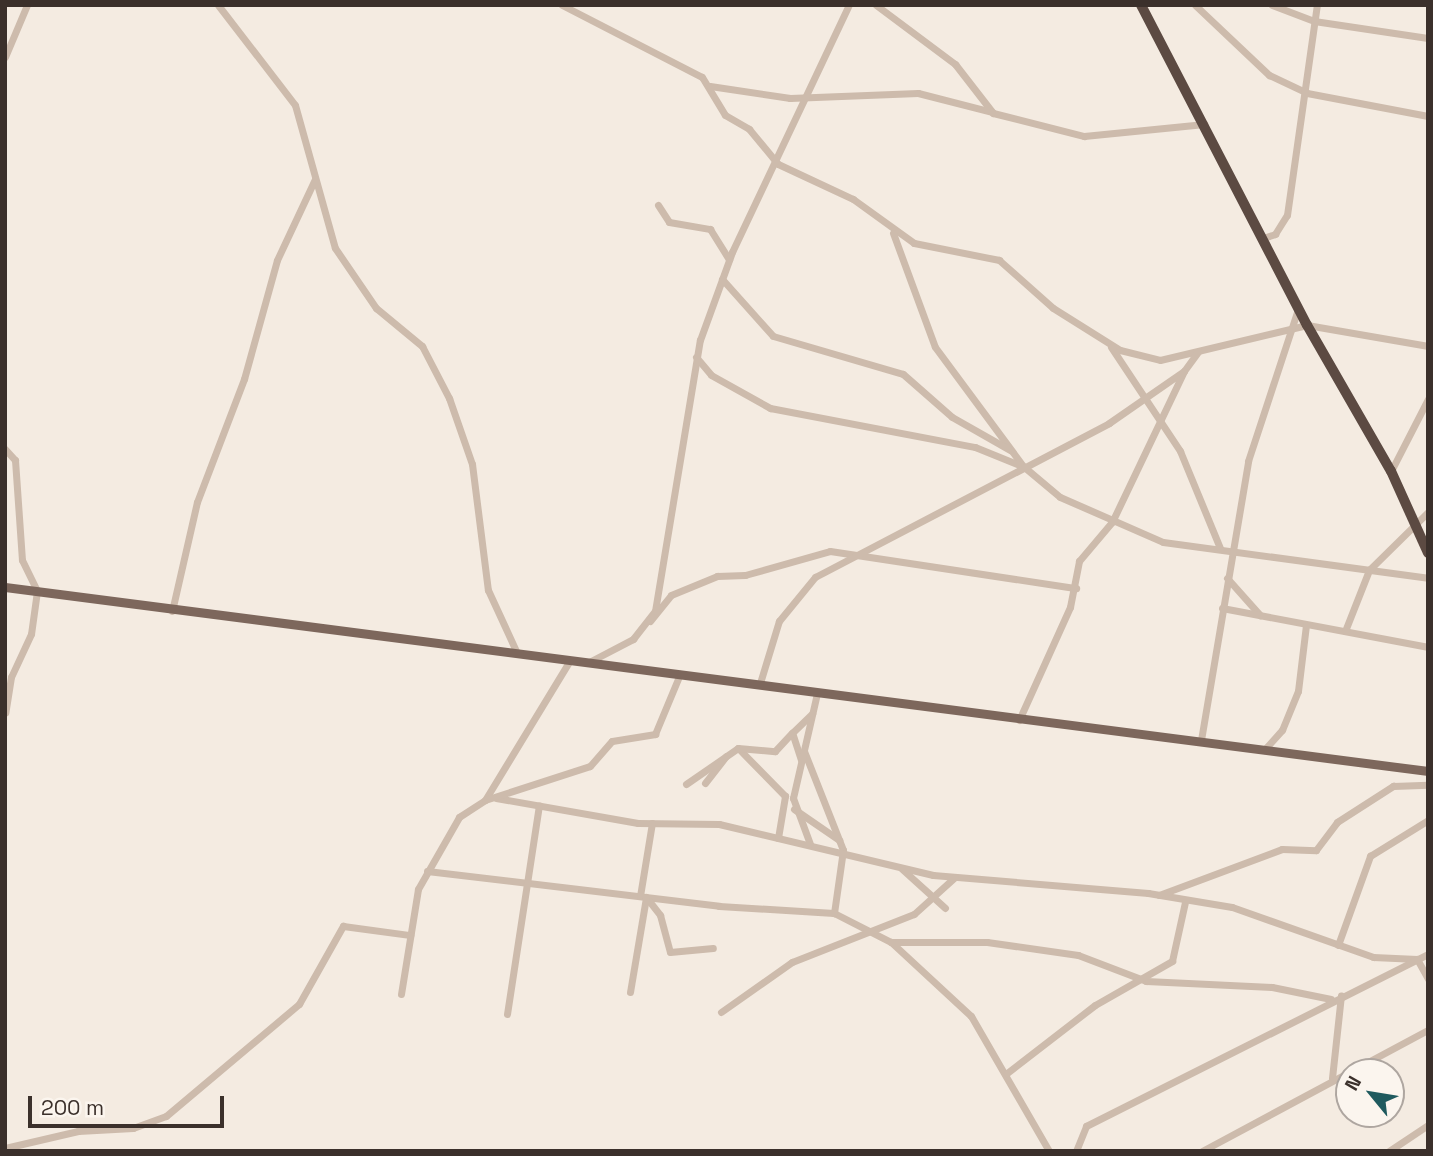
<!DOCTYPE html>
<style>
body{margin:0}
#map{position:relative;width:1433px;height:1156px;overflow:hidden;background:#f4ebe1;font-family:"Space Grotesk",sans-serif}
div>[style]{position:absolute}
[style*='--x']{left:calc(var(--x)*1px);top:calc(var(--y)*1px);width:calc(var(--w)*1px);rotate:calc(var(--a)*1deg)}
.minor>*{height:7px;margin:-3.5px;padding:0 3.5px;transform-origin:3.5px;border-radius:3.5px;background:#cdbbac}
.major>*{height:9px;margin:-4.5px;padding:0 4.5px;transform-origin:4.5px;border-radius:4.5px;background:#7d675c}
.highway>*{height:10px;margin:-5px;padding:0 5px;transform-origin:5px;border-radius:5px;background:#5c4a42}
span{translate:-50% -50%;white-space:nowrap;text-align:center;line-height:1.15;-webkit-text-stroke:7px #fbf5ee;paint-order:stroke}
.frame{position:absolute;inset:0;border:7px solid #3b302b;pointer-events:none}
.north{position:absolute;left:1335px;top:1058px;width:70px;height:70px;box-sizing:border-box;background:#fbf5ee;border:2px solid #aea6a0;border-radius:50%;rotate:300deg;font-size:19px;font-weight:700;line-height:28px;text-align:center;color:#3b302b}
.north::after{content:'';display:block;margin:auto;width:24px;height:32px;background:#1f5a5e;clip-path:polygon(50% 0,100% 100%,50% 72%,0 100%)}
.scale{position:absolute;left:28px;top:1096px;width:196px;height:32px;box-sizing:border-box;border:4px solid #3b302b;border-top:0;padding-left:9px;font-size:21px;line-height:24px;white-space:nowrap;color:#3b302b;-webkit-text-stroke:5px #fbf5ee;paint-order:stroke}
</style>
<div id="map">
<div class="minor">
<i style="--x:218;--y:5;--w:126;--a:52.4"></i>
<i style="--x:295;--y:105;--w:148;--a:74.4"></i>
<i style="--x:335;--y:248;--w:73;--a:55.7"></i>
<i style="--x:376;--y:308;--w:60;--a:39.6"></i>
<i style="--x:422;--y:346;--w:59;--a:62.6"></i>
<i style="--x:449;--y:398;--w:70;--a:70.8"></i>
<i style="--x:472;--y:464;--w:127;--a:82.8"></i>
<i style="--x:488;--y:590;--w:69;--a:65.3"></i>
<i style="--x:562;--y:5;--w:157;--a:27.2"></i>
<i style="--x:702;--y:77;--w:44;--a:58.8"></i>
<i style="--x:725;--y:115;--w:28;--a:30"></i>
<i style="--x:749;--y:129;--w:45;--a:50.4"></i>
<i style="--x:778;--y:164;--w:83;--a:25"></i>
<i style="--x:853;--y:199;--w:75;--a:35.8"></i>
<i style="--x:914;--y:243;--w:87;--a:11.3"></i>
<i style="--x:999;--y:260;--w:72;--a:41.6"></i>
<i style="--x:1053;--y:308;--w:79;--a:32.1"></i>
<i style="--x:1120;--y:350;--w:41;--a:14"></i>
<i style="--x:1160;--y:360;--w:151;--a:-13.4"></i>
<i style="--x:1307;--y:325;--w:123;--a:9.8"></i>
<i style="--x:876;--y:5;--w:99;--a:36.8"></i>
<i style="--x:955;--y:64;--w:62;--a:52.2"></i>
<i style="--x:993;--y:113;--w:94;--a:14.2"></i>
<i style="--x:1084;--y:136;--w:121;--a:-5.7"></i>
<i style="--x:1195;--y:5;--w:102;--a:43.4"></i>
<i style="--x:1269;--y:75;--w:42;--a:25.3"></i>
<i style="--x:1307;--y:93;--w:123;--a:10.8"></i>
<i style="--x:1272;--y:5;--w:45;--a:20.9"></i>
<i style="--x:1314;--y:21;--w:115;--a:8.5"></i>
<i style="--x:5;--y:57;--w:56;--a:-67.1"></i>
<i style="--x:710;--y:86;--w:81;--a:8.5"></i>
<i style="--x:790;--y:98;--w:128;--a:-2.2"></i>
<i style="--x:918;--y:93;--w:76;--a:14.4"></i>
<i style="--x:658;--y:205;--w:20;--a:57"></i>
<i style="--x:669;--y:222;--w:42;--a:9.7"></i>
<i style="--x:710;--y:229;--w:36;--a:58"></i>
<i style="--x:893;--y:233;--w:121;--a:69.8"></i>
<i style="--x:935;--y:347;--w:148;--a:53.5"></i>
<i style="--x:1023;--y:466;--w:48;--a:40"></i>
<i style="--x:1060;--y:497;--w:112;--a:23.6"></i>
<i style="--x:1163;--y:542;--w:267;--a:7.7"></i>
<i style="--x:1263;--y:238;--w:13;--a:-18"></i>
<i style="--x:1275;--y:234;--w:22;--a:-58"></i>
<i style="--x:1287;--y:215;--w:212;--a:-81.9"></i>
<i style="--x:722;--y:279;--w:76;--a:48.2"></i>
<i style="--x:773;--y:336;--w:135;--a:16.3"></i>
<i style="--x:903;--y:374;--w:65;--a:41.3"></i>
<i style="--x:952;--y:417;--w:67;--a:29.6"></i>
<i style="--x:1111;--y:347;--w:125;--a:56.4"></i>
<i style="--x:1180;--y:451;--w:105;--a:67.6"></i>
<i style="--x:696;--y:357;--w:23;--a:50"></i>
<i style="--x:711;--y:375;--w:68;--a:29.2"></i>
<i style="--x:770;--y:408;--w:209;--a:10.8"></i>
<i style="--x:975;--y:447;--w:51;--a:22"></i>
<i style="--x:5;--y:449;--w:15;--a:48"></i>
<i style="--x:15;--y:460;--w:100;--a:86"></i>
<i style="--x:22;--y:560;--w:34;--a:64"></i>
<i style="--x:37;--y:591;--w:43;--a:97.9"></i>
<i style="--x:31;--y:634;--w:47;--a:114.9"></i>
<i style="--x:11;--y:677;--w:36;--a:99"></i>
<i style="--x:1391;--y:471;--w:81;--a:-62.8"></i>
<i style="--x:1227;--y:578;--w:50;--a:48.3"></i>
<i style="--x:1222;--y:608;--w:210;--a:10.7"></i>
<i style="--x:172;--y:611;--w:112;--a:-77.1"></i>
<i style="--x:197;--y:502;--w:132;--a:-69.1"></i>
<i style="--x:244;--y:379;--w:123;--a:-74.5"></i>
<i style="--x:277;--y:260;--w:89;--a:-64.9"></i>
<i style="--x:650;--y:621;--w:33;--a:-51"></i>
<i style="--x:671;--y:595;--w:50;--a:-22.4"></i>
<i style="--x:717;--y:576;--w:28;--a:-2"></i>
<i style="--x:745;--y:575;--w:88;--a:-15.8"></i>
<i style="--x:830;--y:551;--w:249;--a:8.6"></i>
<i style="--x:1345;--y:631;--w:66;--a:-68.5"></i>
<i style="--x:1369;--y:570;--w:83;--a:-44.5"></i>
<i style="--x:589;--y:662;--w:50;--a:-27.6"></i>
<i style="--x:633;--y:639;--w:36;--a:-52"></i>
<i style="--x:655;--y:611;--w:275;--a:-80.6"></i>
<i style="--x:700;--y:340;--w:94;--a:-70"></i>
<i style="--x:732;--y:252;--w:273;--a:-64.7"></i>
<i style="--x:760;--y:683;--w:65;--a:-73"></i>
<i style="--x:779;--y:621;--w:57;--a:-50.7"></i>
<i style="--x:815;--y:577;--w:332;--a:-27.6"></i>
<i style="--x:1109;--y:423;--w:91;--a:-34.7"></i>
<i style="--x:1184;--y:371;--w:24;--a:-54"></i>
<i style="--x:1019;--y:720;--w:124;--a:-65.7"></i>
<i style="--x:1070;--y:607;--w:47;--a:-78.9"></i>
<i style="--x:1079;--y:561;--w:51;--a:-49.8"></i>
<i style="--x:1112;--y:522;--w:167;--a:-64.5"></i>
<i style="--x:1201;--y:740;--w:283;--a:-80.4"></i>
<i style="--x:1248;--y:461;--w:160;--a:-71.8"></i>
<i style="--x:1264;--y:750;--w:27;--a:-48"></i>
<i style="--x:1282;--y:730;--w:42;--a:-67.7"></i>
<i style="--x:1298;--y:691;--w:66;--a:-83.1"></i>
<i style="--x:804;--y:751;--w:106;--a:68.5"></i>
<i style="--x:843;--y:850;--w:64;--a:98.1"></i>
<i style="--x:834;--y:913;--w:64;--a:27"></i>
<i style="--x:891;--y:942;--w:109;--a:42.8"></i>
<i style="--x:971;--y:1016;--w:156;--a:60"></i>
<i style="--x:801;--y:760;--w:28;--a:-108"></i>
<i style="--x:792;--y:733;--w:28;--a:-44"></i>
<i style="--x:705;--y:783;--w:34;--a:-52"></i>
<i style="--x:686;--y:784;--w:63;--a:-34.7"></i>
<i style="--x:496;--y:798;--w:144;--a:10"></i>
<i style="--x:638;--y:823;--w:81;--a:0.7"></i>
<i style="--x:719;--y:824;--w:220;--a:13.4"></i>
<i style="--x:933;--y:875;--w:216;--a:4.8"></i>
<i style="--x:1148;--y:893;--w:85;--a:9.5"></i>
<i style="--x:1232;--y:907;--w:150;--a:19.5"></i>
<i style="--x:1373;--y:957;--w:44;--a:2.6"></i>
<i style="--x:1417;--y:959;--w:23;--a:61"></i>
<i style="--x:485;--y:800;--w:164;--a:-58.7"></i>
<i style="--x:794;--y:809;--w:55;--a:34.6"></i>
<i style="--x:778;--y:838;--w:43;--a:-80.5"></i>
<i style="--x:785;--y:796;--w:67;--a:-134.4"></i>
<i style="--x:738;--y:748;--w:37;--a:5"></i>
<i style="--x:775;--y:751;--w:25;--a:-47"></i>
<i style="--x:810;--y:844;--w:49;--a:-110.3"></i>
<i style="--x:793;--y:798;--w:108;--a:-77.1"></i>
<i style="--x:902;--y:869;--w:58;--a:42.2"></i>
<i style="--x:427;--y:871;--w:294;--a:6.8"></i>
<i style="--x:719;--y:906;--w:115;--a:3.5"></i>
<i style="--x:1159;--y:895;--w:131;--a:-20.5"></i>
<i style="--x:1282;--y:849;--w:34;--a:2"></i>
<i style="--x:1316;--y:850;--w:35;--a:-53"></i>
<i style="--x:1337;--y:822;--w:67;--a:-32.7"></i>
<i style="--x:1393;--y:786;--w:35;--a:-2"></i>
<i style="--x:640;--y:896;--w:74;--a:-80.7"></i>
<i style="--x:646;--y:897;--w:23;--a:52"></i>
<i style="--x:660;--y:915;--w:38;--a:75"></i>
<i style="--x:670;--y:952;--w:43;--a:-5.3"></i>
<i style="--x:891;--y:942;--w:96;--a:0"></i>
<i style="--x:987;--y:942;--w:92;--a:8.1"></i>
<i style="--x:1078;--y:955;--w:73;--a:20.9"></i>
<i style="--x:1146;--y:981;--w:126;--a:2.7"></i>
<i style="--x:1272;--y:987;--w:60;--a:11.5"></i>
<i style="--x:1338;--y:945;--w:95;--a:-70.2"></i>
<i style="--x:1370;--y:856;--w:68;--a:-31.8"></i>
<i style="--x:630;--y:992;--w:96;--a:-80.4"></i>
<i style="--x:401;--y:994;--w:106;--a:-80.8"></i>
<i style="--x:418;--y:889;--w:83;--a:-60.3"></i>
<i style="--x:459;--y:817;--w:31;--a:-33"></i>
<i style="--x:485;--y:800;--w:110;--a:-17.9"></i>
<i style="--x:590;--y:766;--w:33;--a:-49"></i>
<i style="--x:612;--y:741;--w:44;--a:-9.2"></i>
<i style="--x:655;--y:734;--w:65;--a:-67.4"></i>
<i style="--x:721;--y:1012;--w:87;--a:-35.2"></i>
<i style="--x:792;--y:962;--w:131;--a:-21.5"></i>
<i style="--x:914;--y:914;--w:55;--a:-42.1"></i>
<i style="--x:507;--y:1014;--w:211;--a:-81.3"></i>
<i style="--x:1007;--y:1073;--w:111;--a:-37.7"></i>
<i style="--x:1095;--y:1005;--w:89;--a:-29.7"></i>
<i style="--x:1172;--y:961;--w:60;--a:-77.6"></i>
<i style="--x:1332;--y:1078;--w:83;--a:-83.8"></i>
<i style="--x:5;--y:1148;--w:75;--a:-13.1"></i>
<i style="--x:78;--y:1131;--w:55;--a:-3.1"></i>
<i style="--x:133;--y:1128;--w:35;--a:-20"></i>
<i style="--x:166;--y:1116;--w:174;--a:-40.1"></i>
<i style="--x:299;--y:1004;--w:90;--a:-60.6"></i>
<i style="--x:343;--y:926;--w:68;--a:7.7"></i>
<i style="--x:1076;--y:1151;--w:27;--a:-68"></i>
<i style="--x:1086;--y:1126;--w:383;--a:-26.7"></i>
<i style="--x:1202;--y:1151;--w:256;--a:-28.2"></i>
<i style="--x:1389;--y:1151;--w:47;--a:-33.7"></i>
</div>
<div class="major">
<i style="--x:5;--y:587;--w:1435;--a:7.37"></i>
</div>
<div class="highway">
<i style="--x:1141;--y:5;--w:360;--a:62.6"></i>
<i style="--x:1307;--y:325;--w:168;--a:60.1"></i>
<i style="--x:1391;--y:471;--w:90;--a:65.7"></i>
</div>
<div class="frame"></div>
<div class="north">N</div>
<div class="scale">200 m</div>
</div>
